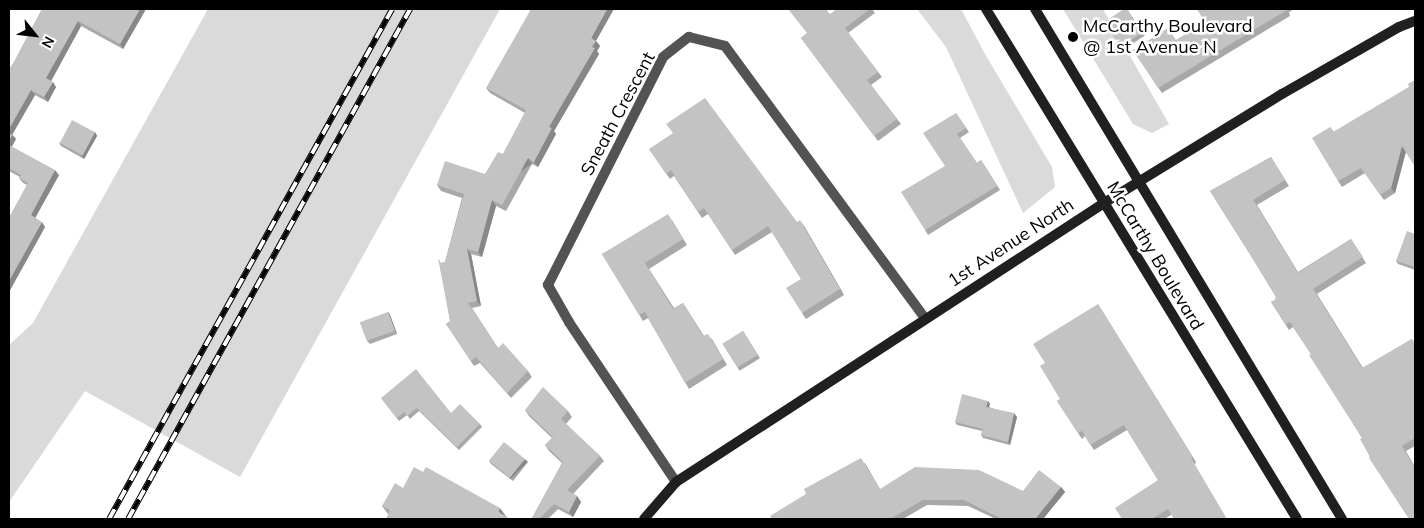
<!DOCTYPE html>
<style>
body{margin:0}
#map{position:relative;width:1424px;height:528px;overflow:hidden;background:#fff;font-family:Mulish,sans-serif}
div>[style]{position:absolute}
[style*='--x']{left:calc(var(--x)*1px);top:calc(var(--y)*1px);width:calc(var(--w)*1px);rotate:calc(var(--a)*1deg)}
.green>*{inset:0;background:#dadada}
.street>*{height:10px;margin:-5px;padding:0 5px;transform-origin:5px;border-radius:5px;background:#535353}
.secondary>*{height:10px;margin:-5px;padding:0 5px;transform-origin:5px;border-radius:5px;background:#202020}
.rail>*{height:5.5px;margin-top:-2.75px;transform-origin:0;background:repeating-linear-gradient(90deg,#fff 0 11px,#000 0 22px);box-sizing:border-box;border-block:1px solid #000}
.wall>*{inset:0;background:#a8a8a8;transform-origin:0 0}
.shaded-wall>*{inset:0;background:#888;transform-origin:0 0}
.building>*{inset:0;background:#c3c3c3;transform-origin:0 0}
.dots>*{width:14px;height:14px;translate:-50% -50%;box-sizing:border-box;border:2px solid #fff;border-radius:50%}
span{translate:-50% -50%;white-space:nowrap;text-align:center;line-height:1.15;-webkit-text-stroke:5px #fff;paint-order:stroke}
.poi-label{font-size:18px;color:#000}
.left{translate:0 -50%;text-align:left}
.street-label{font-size:18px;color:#000}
.frame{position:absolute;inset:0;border:10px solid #000;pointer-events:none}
.north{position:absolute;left:10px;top:10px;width:50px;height:50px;-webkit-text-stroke:4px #fff;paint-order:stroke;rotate:119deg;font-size:14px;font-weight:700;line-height:20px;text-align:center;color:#000}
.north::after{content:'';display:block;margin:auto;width:18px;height:22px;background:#000;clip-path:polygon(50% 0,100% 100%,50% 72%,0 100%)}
</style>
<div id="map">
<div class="green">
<i style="clip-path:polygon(208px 9px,500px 9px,240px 477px,85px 391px,9px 502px,9px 345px,33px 323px)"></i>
<i style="clip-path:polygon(917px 9px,961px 9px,985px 54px,1052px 167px,1055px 187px,1023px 213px,946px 47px)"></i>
<i style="clip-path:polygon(1063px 9px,1103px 9px,1169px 124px,1152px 133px,1133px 124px)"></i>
</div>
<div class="street">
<i style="--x:676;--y:482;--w:192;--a:-123.8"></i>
<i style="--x:569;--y:322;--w:43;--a:-119.6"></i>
<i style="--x:548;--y:285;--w:255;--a:-63.2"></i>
<i style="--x:663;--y:57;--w:33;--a:-38"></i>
<i style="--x:689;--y:37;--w:37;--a:14"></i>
<i style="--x:725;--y:46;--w:338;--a:53.7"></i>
</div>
<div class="secondary">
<i style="--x:986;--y:9;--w:597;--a:58.62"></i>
<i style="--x:1035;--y:9;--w:595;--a:58.95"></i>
<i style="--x:644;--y:519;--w:49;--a:-49.1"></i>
<i style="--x:676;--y:482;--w:511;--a:-33.1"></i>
<i style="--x:1104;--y:203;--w:209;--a:-31.5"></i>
<i style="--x:1282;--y:94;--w:135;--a:-29.8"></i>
<i style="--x:1399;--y:27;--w:17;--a:-21"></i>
</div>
<div class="rail">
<i style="--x:109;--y:519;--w:583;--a:-60.97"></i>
<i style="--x:128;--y:519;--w:583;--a:-61.06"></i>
</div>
<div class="wall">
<i style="clip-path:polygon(42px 9px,146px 9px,123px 49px,81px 26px,51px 81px,56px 87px,48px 102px,35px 95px,12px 134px,16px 139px,12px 147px,59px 175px,35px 218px,45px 227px,9px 292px,9px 218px,27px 185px,23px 183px,19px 178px,20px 177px,9px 171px,9px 70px,14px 62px)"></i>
<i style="clip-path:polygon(837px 9px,872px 9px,875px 13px,848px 33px,882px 77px,871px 85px,901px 124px,878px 141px,801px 38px)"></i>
<i style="left:1127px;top:9px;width:32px;height:26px;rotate:56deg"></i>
<i style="clip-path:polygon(1197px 9px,1294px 9px,1289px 12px,1290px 16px,1162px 93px,1133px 50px,1176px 40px,1206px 23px)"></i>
<i style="clip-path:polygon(596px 41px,600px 46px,597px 51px,599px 54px,554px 131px,556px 134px,538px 167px,532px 164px,506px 211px,496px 206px,482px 257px,471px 254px,481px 306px,472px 308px,498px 348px,528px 371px,532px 377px,511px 398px,480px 363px,474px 366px,446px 324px,450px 321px,441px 263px,445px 262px,462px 198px,441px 191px,437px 185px,485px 174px,503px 154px,525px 113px,490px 93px,486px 88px)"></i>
<i style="clip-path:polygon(1415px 80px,1406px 152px,1395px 193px,1384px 200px,1365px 173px,1342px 187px,1338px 181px,1330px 127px,1334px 132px,1409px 87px)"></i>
<i style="clip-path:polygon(956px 113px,969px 132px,960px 138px,977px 163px,981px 160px,1000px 190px,928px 235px,925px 230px,945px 166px)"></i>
<i style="clip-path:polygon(95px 132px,97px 136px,84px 159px,61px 146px,59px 143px)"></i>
<i style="clip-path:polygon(649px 149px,804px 226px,844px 295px,806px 319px,802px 313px,801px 279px,772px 232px,735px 255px,708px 214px,702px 218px,674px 176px,670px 179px)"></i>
<i style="clip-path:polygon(1271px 157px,1289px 186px,1257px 205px,1298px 272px,1351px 239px,1366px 263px,1317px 294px,1363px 368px,1412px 339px,1415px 344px,1415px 446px,1406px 451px,1415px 467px,1415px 519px,1370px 457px,1362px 438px,1311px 354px,1293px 327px,1289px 330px,1271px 302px,1275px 300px,1276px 297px,1253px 259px,1210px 191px)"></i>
<i style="clip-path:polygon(672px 220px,687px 245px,649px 269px,674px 308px,683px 303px,704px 336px,712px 339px,727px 365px,689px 389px,648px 318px,643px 321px,602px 254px)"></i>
<i style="clip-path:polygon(1415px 234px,1415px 270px,1398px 264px,1396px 261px)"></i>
<i style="clip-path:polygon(1098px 304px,1196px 462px,1195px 464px,1171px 515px,1164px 519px,1122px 519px,1158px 480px,1127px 430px,1094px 450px,1085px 436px,1082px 439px,1057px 401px,1060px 399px)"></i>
<i style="clip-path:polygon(388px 312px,390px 315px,397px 334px,370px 344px,367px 341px)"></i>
<i style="left:743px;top:331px;width:32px;height:24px;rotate:58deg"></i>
<i style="clip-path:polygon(381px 398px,451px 413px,480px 424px,482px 427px,459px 450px,419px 411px,410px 419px,407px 415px,399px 421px)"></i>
<i style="clip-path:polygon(988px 401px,990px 404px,989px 407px,1017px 417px,1010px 445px,983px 438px,981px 435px,982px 431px,957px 425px,955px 422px)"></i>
<i style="clip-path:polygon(525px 410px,568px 411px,572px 417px,566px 424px,600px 456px,604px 461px,573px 494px,577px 496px,581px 502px,573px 517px,558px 509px,548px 519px,533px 519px,532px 518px,562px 463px,549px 451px,545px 445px,552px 438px,529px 416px)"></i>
<i style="clip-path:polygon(489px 461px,528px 462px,513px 481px,491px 464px)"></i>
<i style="clip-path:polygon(865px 463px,880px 489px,1023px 491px,1061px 487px,1065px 492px,1043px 519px,996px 519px,968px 506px,927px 505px,903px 519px,772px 519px)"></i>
<i style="clip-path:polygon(403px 488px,506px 517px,388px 514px,382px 506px)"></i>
</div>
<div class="shaded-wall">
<i style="clip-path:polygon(140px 9px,146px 9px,123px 49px,120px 44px)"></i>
<i style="clip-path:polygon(607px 9px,614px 9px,596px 41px,600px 46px,597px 51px,599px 54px,554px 131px,556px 134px,538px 167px,534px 162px,549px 127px,592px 47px,591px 38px)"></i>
<i style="clip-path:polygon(78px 21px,81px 26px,50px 83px,46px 78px)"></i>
<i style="clip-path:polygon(53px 82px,56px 87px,48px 102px,44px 97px)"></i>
<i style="clip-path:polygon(31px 90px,35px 95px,11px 137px,9px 134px,9px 129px)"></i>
<i style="clip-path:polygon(95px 132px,97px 136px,84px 159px,82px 156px)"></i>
<i style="clip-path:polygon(12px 135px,16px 139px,10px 149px,9px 147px,9px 141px)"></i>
<i style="clip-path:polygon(1402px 146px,1406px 151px,1395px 193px,1391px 188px)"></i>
<i style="left:528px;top:158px;width:7px;height:54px;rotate:56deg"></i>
<i style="clip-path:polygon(55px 170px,59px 175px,34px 220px,31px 215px)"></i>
<i style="clip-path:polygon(492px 200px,496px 206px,482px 257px,478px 252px)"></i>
<i style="clip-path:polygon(800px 220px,804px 226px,844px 295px,840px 289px)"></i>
<i style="clip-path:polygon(42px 222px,45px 227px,9px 292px,9px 281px)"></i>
<i style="clip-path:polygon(467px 249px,471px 254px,481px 306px,477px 301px)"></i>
<i style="clip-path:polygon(388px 312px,390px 315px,397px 334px,395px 331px)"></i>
<i style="clip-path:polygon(988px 401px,990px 404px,988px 410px,986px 407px)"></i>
<i style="clip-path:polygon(1014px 413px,1017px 417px,1010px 445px,1008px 442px)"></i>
<i style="left:525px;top:459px;width:4px;height:24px;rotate:45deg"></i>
<i style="clip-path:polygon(1061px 487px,1065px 492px,1043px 519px,1037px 519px,1036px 518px)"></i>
<i style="clip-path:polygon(577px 496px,581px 502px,573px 517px,569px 512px)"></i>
<i style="clip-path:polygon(500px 508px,508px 519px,498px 512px)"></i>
</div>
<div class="building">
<i style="clip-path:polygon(42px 9px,140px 9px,120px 44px,78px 21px,46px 78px,53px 82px,44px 97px,31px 90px,9px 129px,9px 70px,14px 62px)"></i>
<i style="clip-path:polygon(531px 9px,607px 9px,591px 38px,596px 41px,592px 47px,595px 48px,549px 127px,552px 128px,534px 162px,528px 158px,502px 205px,492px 200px,478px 252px,467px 249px,477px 301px,468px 303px,498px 348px,503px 343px,528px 371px,507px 393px,476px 357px,471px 361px,446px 324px,450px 321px,438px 258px,441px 263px,445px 262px,464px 194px,437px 185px,445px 161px,485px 174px,498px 152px,503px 154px,526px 110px,486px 88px)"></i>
<i style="clip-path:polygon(788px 9px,826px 9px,830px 14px,837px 9px,870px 9px,845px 28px,878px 72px,867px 80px,897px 119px,874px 136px,801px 38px,807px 33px)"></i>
<i style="clip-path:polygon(1124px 9px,1127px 9px,1142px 33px,1120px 47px,1104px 22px)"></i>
<i style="clip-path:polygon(1197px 9px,1286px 9px,1287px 10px,1158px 88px,1133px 50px,1168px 28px,1176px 40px,1206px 23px)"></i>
<i style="clip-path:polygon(1415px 80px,1415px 167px,1402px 146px,1391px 188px,1380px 195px,1361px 168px,1338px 181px,1312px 138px,1330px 127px,1333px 132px,1409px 87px,1408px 84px)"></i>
<i style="clip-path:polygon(705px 98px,797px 222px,800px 220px,840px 289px,802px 313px,786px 288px,801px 279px,768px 226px,732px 250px,704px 208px,698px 212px,671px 170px,666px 174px,649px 149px,673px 133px,666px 124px)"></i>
<i style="clip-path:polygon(956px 113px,966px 128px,957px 134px,977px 163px,981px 160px,997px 186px,925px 230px,901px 192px,945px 166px,923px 133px)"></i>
<i style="left:72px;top:120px;width:26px;height:26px;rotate:28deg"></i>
<i style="clip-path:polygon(9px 133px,12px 135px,9px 141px)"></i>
<i style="clip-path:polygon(9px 145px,55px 170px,31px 215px,42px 222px,9px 281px,9px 218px,28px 183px,19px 178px,21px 175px,9px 168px)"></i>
<i style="clip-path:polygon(1271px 157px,1285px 180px,1253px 200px,1298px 273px,1351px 239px,1363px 257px,1313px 289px,1362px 368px,1412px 339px,1415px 345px,1415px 438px,1402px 446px,1415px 468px,1415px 519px,1409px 519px,1369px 458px,1370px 457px,1360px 439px,1362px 438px,1309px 355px,1311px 354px,1290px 322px,1286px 324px,1271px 302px,1275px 300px,1276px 297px,1253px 259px,1210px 191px)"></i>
<i style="clip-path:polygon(668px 214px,683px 239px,645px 263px,673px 309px,683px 303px,703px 336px,708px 334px,723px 359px,685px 383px,645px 312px,639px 315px,602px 254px)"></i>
<i style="clip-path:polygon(1407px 231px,1415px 234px,1415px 267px,1396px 261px)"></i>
<i style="clip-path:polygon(1098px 304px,1193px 457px,1191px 458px,1227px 519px,1174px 519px,1168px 509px,1152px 519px,1122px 519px,1115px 508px,1158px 480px,1124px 425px,1090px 445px,1082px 431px,1078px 433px,1057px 401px,1060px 399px,1040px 366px,1045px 363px,1033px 344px)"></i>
<i style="left:388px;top:312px;width:20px;height:30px;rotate:70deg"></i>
<i style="left:743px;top:331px;width:28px;height:24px;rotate:58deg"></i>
<i style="clip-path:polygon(416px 369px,451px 413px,460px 404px,480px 424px,457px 447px,417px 408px,407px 416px,404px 412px,397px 418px,381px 398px)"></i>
<i style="clip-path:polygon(543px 387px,568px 411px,561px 419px,600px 456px,567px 490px,577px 496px,569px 512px,554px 504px,539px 519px,534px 519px,532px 518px,563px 462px,545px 445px,553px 437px,525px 410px)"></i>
<i style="clip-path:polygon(962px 394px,988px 401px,986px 407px,1014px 413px,1008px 442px,981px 435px,983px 429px,955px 422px)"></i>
<i style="left:504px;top:442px;width:27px;height:24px;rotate:39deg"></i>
<i style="clip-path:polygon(861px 458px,880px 489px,915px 467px,979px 470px,1023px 491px,1039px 470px,1061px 487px,1036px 518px,1037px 519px,1000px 519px,998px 517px,964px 500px,923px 500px,890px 519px,772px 519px,770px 516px,806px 494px,804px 489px)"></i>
<i style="clip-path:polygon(414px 467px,423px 472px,426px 467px,500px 508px,498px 512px,511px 519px,386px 519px,390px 510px,382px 506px,395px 483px,403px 488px)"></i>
</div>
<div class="dots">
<i style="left:1073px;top:37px;background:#000"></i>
</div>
<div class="poi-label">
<span class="left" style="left:1083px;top:37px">McCarthy Boulevard<br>@ 1st Avenue N</span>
</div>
<div class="street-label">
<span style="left:618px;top:114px;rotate:-62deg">Sneath Crescent</span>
<span style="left:1011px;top:243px;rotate:-33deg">1st Avenue North</span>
<span style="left:1155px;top:256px;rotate:59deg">McCarthy Boulevard</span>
</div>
<div class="frame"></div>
<div class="north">N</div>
</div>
